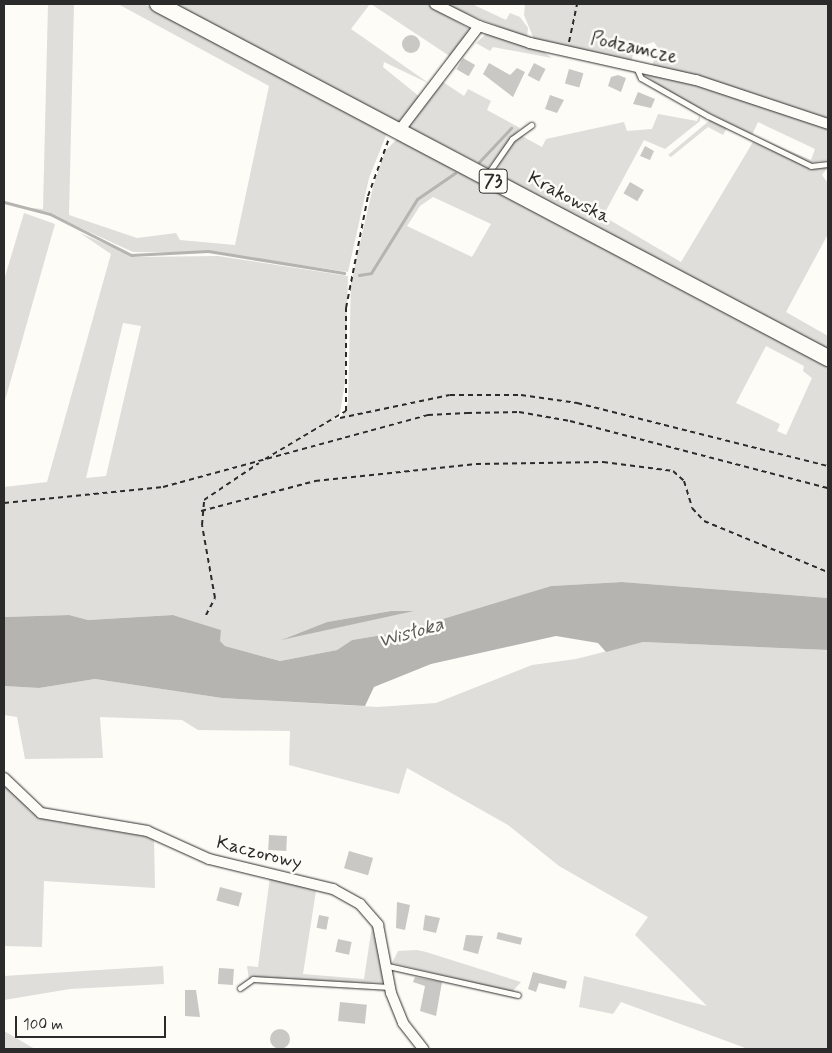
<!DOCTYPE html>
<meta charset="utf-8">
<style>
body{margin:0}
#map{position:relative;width:832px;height:1053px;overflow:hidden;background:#fdfcf7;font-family:Mynerve,sans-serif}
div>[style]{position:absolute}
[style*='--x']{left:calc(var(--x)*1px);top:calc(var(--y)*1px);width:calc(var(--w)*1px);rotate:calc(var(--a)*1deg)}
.green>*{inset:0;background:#dfdeda}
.water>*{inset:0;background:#b5b4b1}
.stream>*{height:3px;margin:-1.5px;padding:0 1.5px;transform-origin:1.5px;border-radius:1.5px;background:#b5b4b1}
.building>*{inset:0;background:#c9c8c4;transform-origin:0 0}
.round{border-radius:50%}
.path>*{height:2px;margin-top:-1px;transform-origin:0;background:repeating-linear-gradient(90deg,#2b2b2b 0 5px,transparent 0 9px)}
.roads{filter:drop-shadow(0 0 1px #2b2b2b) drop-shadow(0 0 1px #2b2b2b)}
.service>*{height:5px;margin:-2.5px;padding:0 2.5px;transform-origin:2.5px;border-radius:2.5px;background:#fdfcf7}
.minor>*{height:10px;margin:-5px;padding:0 5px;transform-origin:5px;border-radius:5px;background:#fdfcf7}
.primary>*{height:16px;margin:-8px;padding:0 8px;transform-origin:8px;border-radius:8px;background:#fdfcf7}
span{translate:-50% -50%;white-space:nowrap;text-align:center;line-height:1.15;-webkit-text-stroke:5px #fdfcf7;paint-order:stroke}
.shield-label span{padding:1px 4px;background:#fdfcf7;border:1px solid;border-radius:4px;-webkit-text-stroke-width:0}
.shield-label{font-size:18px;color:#2b2b2b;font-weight:700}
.street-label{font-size:19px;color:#2b2b2b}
.water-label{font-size:20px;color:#5b5b5a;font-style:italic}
.frame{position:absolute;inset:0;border:5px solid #2b2b2b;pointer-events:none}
.scale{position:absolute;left:15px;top:1016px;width:151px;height:22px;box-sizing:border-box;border:2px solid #2b2b2b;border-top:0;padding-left:6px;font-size:15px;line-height:18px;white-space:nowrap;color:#2b2b2b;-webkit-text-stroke:4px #fdfcf7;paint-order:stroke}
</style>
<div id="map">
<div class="green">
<i style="clip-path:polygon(48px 4px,74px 4px,69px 215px,137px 238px,176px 233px,180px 240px,235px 245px,269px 86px,118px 4px,144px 4px,387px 133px,369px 178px,348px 272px,219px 253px,133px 252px,50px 214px,21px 207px,43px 209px)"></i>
<i style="clip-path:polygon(171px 4px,370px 4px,351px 29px,430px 84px,384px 62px,383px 67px,420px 97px,398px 123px)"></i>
<i style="clip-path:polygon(371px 4px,427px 4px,471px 30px,451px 57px)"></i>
<i style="clip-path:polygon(443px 4px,472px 4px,506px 20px,510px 13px,520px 17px,528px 28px,527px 38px)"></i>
<i style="clip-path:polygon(525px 4px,828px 4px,828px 121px,700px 76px,652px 66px,658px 48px,654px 42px,635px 48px,631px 62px,534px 39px,524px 15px)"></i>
<i style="clip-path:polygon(486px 34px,543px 51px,552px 58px,493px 47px,490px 51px,476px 43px)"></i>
<i style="clip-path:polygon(evenodd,641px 72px,707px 88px,828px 128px,828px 160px,808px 163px,666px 91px,641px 72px,758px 122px,815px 149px,811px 160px,752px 135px,758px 122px)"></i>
<i style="clip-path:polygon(443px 82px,464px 96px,468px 89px,491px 101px,487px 110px,520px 128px,488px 168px,408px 127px)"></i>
<i style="clip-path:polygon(658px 114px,697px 121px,700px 114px,700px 121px,665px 149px,644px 140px,603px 216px,681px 262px,753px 142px,814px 169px,828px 167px,822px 175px,828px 183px,828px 234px,786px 312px,828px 336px,828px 351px,495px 174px,503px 153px,520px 135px,542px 147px,546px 139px,624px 122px,627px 131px,652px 129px)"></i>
<i style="clip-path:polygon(710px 120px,727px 128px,723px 135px,708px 127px,671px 157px,668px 155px)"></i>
<i style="clip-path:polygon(evenodd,397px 139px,828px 365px,828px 598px,622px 582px,551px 586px,400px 632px,352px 640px,337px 650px,280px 661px,225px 646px,219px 641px,221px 630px,173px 615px,88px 620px,69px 615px,4px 617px,4px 487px,47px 482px,111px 254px,80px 233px,136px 257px,218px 256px,348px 276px,345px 382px,340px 414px,332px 420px,341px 418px,348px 403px,351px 282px,373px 187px,385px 151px,397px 139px,433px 197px,491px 224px,472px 257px,407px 226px,420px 206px,433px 197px,397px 139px,123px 323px,141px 326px,106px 476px,86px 478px,123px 323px,397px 139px,766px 346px,804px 366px,803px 371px,812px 378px,786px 435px,777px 431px,780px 424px,736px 403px,766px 346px,397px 139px,391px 611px,412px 611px,283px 639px,327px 622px,391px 611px)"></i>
<i style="clip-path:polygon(24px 213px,55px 224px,4px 404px,4px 280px)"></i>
<i style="clip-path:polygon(643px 642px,828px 650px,828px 1049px,748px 1049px,621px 1002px,613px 1014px,579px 1007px,584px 976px,707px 1006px,635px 935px,648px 917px,559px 866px,508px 825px,407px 768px,399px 794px,289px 765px,290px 731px,198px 730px,182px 720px,100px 717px,103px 758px,25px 759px,17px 717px,4px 715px,4px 686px,39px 688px,95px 679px,222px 698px,377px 707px,436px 703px,532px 665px,576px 659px)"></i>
<i style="clip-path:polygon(4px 783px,31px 812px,54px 821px,154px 838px,155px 888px,44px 881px,42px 947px,4px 946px)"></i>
<i style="clip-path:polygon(270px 877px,316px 891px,303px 974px,364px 979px,372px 926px,378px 938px,383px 983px,249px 979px,247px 966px,258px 967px)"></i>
<i style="clip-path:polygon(417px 950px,426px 952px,521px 982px,512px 992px,392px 963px,398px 951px)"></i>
<i style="clip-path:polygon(163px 966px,164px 984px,70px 989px,4px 1000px,4px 976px)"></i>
<i style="clip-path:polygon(4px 1031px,35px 1049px,4px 1049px)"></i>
</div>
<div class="water">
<i style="clip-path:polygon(622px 582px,828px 598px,828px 650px,643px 642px,606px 652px,598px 643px,556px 636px,431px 664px,374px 687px,365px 706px,222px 698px,95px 679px,39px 688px,4px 686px,4px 617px,69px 615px,88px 620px,173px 615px,221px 630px,220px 641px,225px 646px,280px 661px,337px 650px,352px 640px,400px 632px,551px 586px)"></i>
<i style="clip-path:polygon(391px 611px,414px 611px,281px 640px,327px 622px)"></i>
</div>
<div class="stream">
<i style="--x:479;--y:162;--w:47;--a:-46.7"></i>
<i style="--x:4;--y:202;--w:48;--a:14.6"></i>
<i style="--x:50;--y:214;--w:91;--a:26.8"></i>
<i style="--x:131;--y:255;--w:77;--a:-3"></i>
<i style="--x:208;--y:251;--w:138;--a:9.2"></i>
<i style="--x:359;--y:275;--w:12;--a:-9"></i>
<i style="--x:371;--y:273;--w:87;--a:-58.1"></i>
<i style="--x:417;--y:199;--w:46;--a:-34.4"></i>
</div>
<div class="building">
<i class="round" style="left:402px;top:35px;width:18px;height:18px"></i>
<i style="left:463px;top:58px;width:14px;height:13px;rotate:30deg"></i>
<i style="clip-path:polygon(489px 63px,510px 75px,517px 68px,525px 72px,513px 97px,483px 74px)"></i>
<i style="left:534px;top:63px;width:13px;height:14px;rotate:27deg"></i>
<i style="left:569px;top:69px;width:15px;height:15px;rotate:16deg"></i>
<i style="clip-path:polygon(618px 75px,626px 78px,621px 92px,608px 86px,611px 77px)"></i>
<i style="clip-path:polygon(638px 92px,655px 99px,651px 108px,633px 104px)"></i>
<i style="clip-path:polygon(550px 95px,564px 100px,557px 113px,545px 109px)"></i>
<i style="clip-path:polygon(645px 146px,654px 151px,650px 160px,640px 156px)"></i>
<i style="left:630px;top:182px;width:16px;height:13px;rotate:30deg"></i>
<i style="left:269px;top:835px;width:18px;height:15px;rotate:3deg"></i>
<i style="left:349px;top:851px;width:25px;height:18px;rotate:16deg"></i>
<i style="left:220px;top:887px;width:23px;height:14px;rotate:15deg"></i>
<i style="clip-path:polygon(397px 902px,410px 905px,405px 930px,396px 928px)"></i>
<i style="left:319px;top:915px;width:10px;height:13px;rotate:11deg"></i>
<i style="clip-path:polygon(425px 915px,440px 918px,436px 933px,423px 930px)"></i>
<i style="left:498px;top:932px;width:25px;height:7px;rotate:14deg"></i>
<i style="clip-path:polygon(466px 935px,483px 936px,478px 954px,463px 950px)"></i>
<i style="left:338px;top:939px;width:14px;height:13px;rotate:12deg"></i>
<i style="left:219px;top:968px;width:15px;height:16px;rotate:4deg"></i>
<i style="clip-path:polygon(533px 972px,567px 981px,565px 989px,539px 983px,536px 992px,528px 989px)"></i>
<i style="clip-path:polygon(415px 977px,442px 982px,436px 1016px,420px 1011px,425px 986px,413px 982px)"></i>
<i style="clip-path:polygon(185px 990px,196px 990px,200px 1017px,185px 1016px)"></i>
<i style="left:340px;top:1002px;width:27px;height:19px;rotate:6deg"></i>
<i class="round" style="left:270px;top:1029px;width:20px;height:20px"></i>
</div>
<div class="path">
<i style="--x:569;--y:42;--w:39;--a:-78"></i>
<i style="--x:340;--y:418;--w:112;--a:-11.8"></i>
<i style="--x:450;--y:395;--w:71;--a:0"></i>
<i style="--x:521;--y:395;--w:57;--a:8.1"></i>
<i style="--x:577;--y:403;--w:259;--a:14.1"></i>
<i style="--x:265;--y:459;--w:94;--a:-30.7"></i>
<i style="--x:346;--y:411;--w:103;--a:-90"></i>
<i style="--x:346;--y:308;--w:114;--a:-78.9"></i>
<i style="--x:368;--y:196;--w:59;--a:-70"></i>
<i style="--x:4;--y:503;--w:160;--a:-5.7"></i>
<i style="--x:163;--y:487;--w:275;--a:-15.2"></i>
<i style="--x:428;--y:415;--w:39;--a:-3"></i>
<i style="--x:467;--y:413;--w:52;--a:-1.1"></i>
<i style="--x:519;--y:412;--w:52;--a:10"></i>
<i style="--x:570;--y:421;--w:267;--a:14.6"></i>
<i style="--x:201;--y:511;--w:118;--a:-14.7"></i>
<i style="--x:315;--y:481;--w:162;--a:-6"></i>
<i style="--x:476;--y:464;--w:127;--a:-0.9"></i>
<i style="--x:603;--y:462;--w:71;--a:7.3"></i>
<i style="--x:673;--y:471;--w:15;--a:42"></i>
<i style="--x:684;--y:481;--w:28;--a:73"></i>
<i style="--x:692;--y:508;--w:18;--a:47"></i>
<i style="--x:704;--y:521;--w:134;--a:22.4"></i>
<i style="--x:206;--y:615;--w:19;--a:-62"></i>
<i style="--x:215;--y:598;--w:74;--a:-100.1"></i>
<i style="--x:202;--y:525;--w:25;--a:-85"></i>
<i style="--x:204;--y:500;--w:66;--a:-33.9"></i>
</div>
<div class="roads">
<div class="service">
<i style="--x:636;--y:67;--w:12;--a:66"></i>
<i style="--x:641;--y:78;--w:77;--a:29.6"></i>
<i style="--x:708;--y:116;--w:114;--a:25.9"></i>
<i style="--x:811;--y:166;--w:17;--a:-7"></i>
<i style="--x:487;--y:175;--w:44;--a:-55.2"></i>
<i style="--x:512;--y:139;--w:24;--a:-36"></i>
<i style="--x:388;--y:966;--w:133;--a:12.6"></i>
<i style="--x:240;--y:988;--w:16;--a:-35"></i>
<i style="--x:253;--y:979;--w:137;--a:3.3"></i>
</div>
<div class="minor">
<i style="--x:435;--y:4;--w:49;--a:26.6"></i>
<i style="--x:479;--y:26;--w:54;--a:18.4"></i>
<i style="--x:530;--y:43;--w:170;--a:12.6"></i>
<i style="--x:696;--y:80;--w:139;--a:18.4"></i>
<i style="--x:399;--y:131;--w:132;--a:-52.7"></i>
<i style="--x:4;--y:778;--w:51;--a:43.4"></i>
<i style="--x:41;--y:813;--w:108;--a:9.6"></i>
<i style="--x:147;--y:831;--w:68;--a:24.3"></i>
<i style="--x:209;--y:859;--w:128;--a:13.6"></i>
<i style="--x:333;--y:889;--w:31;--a:29"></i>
<i style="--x:360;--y:904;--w:28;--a:49"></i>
<i style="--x:378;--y:925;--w:69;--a:79.2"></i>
<i style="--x:391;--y:993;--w:32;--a:68"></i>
<i style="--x:403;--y:1023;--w:33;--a:52"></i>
</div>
<div class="primary">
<i style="--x:158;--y:4;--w:758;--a:27.85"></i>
</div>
</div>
<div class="shield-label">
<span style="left:493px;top:181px">73</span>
</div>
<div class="street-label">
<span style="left:634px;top:48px;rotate:13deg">Podzamcze</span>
<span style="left:569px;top:198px;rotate:28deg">Krakowska</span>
<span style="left:259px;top:853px;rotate:14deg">Kaczorowy</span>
</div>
<div class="water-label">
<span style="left:411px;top:633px;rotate:-16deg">Wisłoka</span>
</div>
<div class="frame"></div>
<div class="scale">100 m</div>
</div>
